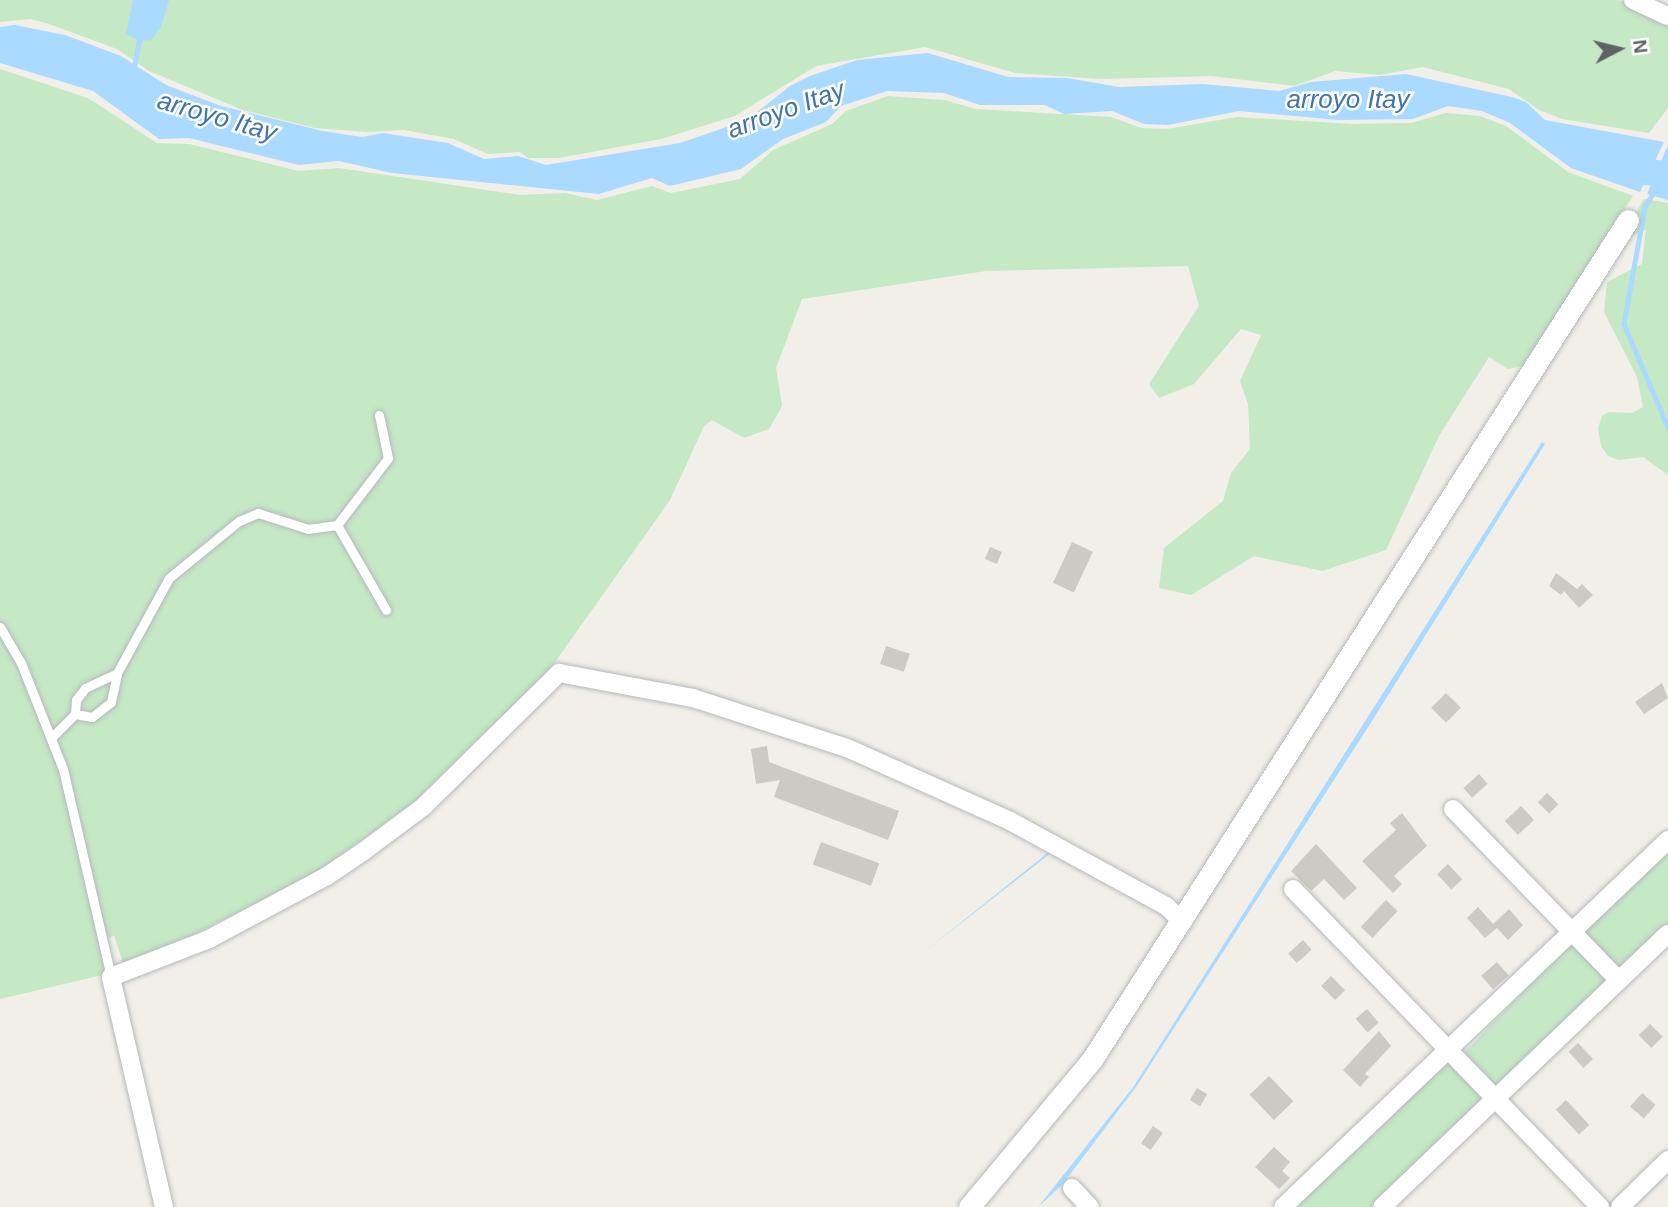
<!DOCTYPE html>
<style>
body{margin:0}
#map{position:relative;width:1668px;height:1207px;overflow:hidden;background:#f1efe8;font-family:Helvetica,sans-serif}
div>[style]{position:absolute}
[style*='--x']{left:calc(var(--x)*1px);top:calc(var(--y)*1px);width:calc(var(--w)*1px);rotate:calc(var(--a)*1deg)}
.green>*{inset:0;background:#c5e8c5;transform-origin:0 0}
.water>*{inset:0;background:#aadaff}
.stream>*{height:4.5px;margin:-2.25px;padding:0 2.25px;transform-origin:2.25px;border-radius:2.25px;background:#aadaff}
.river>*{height:26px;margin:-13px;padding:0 13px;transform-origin:13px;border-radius:13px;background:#aadaff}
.building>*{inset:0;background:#cccac5;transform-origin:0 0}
.roads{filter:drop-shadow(0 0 2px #b5b8bc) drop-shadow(0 0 2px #b5b8bc)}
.service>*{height:9px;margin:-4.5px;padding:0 4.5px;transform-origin:4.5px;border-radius:4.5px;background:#fff}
.minor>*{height:18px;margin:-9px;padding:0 9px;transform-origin:9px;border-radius:9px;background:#fff}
.tertiary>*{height:21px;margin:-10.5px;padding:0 10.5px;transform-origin:10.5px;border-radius:10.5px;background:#fff}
span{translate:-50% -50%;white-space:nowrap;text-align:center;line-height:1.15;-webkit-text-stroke:5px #fff;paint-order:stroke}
.water-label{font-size:26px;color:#4174aa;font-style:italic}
.north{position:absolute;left:1584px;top:14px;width:70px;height:70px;-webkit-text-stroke:5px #fff;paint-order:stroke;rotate:83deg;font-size:19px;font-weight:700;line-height:28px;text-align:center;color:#5f6368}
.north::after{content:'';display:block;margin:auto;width:24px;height:32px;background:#5f6368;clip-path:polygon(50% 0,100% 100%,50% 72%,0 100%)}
</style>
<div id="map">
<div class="green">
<i style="clip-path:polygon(0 0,1618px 0,1668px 17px,1668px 108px,1649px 133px,1562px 119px,1539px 110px,1509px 89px,1423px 67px,1380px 75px,1335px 71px,1294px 86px,1211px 76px,1101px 79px,1015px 73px,925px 47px,816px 66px,735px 116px,661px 139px,559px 158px,528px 158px,520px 152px,488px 154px,454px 139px,404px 130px,366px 132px,315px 128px,243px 110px,149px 71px,117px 49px,49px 24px,31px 19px,0 22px)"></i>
<i style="clip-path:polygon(0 69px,88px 98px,157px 143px,189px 144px,298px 171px,339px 168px,520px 195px,565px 193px,597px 200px,652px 186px,671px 193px,740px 179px,773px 150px,832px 124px,846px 111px,888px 96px,944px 100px,976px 109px,1111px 117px,1142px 128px,1167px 129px,1237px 117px,1352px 124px,1411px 123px,1446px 113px,1480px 116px,1506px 126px,1568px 172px,1633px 196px,1523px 366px,1508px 369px,1489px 357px,1439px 436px,1386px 550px,1322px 571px,1254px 556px,1191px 595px,1159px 588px,1164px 548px,1223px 501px,1231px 473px,1250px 449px,1248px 404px,1240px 381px,1261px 335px,1241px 329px,1194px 384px,1159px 398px,1149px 384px,1199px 306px,1188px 266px,986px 271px,802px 299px,776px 368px,782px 406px,769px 429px,744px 438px,712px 420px,704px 426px,670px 500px,548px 672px,414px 802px,322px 869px,137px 964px,123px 963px,114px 935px,106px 941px,112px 960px,107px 974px,0 999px)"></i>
<i style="clip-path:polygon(1644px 199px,1668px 203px,1668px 475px,1643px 457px,1619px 460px,1608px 456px,1601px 446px,1598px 428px,1602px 416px,1609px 412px,1632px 413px,1643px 407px,1637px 377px,1604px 312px,1607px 282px,1642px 264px,1646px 230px,1628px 237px,1627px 228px)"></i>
<i style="clip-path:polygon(1668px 847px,1668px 926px,1619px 971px,1582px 930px)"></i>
<i style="left:1571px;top:942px;width:53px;height:155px;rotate:44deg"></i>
<i style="clip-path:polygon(1449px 1061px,1483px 1095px,1483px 1101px,1373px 1207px,1293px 1207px)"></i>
</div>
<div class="water">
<i style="clip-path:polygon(133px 0,169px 0,161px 27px,151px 40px,140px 41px,126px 34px)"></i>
<i style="clip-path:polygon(15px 25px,65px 35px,121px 56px,166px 85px,221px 106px,323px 131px,362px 137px,383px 133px,448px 143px,484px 159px,518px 156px,546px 165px,680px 143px,747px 120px,790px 86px,810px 76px,857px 60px,928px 53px,1008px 77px,1067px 78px,1119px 87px,1203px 84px,1279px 91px,1311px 82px,1406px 74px,1512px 97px,1526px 102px,1545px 120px,1664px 142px,1640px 192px,1571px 168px,1510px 123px,1482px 111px,1448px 106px,1413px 119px,1338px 120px,1239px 111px,1168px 125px,1144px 124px,1112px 111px,1064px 114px,1045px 105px,980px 105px,944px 93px,887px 91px,841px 106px,826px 122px,783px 139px,741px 169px,670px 186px,652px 178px,599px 194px,392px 173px,339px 161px,299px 165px,189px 138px,159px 139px,93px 91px,0 63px,0 27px)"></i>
<i style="clip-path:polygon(1668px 145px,1668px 200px,1647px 194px)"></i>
<i style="clip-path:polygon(1542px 442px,1545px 444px,1372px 721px,1136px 1087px,1062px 1185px,1038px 1207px,1134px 1086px)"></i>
<i style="clip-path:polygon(1050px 851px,1051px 853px,924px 952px)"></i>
</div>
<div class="stream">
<i style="--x:134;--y:68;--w:34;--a:-80"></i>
<i style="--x:1655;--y:191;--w:19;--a:122"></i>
<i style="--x:1645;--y:207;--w:119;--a:100.2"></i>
<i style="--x:1624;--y:324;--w:112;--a:66.9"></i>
</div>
<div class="river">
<i style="--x:1616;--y:158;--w:31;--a:27"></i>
<i style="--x:1644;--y:172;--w:24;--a:5"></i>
</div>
<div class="building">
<i style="left:1072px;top:542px;width:23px;height:45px;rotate:25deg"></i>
<i style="left:990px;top:547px;width:13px;height:13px;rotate:23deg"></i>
<i style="clip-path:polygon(1556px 573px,1577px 589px,1582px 584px,1593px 595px,1579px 608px,1564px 591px,1561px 595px,1549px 586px)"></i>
<i style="left:886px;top:646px;width:25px;height:19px;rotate:18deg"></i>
<i style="clip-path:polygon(1662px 683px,1668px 698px,1644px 714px,1635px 702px)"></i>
<i style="left:1446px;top:693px;width:21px;height:21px;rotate:45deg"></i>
<i style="clip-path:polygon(767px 746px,769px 762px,899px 811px,888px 840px,774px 797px,780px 780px,756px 784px,751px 749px)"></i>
<i style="left:1479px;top:774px;width:13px;height:21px;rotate:48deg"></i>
<i style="left:1547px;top:793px;width:16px;height:13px;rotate:45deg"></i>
<i style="left:1521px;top:806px;width:19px;height:22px;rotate:47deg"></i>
<i style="clip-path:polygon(1402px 813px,1427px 846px,1394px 876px,1402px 884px,1393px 893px,1362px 861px,1396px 830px,1390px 823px)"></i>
<i style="left:821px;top:842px;width:62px;height:24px;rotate:20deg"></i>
<i style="clip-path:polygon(1316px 844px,1357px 888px,1344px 900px,1324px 879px,1311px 891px,1291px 871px)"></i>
<i style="left:1448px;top:864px;width:21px;height:15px;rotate:47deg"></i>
<i style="left:1386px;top:900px;width:16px;height:37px;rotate:43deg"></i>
<i style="clip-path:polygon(1478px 907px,1493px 924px,1509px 909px,1523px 925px,1508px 940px,1497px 928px,1485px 938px,1467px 918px)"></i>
<i style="left:1303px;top:940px;width:13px;height:20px;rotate:48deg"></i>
<i style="left:1497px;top:962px;width:18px;height:21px;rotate:49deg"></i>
<i style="left:1331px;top:976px;width:20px;height:14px;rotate:45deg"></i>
<i style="left:1367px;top:1009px;width:18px;height:15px;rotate:49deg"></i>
<i style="left:1650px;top:1024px;width:18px;height:16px;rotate:45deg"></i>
<i style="clip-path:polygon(1379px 1031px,1391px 1046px,1365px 1074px,1369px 1077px,1360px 1087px,1343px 1070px)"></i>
<i style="left:1578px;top:1043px;width:22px;height:13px;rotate:47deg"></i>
<i style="left:1269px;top:1076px;width:35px;height:27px;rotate:46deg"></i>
<i style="left:1197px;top:1088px;width:12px;height:14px;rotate:31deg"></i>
<i style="left:1642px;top:1093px;width:18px;height:18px;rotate:41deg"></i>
<i style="left:1566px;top:1100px;width:34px;height:14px;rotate:47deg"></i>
<i style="left:1153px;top:1126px;width:12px;height:21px;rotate:35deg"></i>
<i style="clip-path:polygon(1274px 1147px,1290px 1162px,1282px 1171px,1290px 1178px,1279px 1189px,1255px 1167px)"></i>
</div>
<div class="roads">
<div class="service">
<i style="--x:337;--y:525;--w:98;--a:60"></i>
<i style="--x:0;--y:627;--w:42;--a:59.7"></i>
<i style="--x:21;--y:663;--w:114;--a:68.4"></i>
<i style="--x:63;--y:769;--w:213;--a:77"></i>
<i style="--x:75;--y:714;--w:17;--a:10"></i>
<i style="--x:92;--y:717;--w:24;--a:-38"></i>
<i style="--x:111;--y:702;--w:30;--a:-78"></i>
<i style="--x:117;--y:673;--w:108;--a:-61.3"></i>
<i style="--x:169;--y:578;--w:90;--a:-39.2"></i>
<i style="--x:239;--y:521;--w:21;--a:-23"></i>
<i style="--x:258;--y:513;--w:52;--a:17.7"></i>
<i style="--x:308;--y:529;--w:29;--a:-8"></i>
<i style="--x:337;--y:525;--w:84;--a:-52.7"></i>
<i style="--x:388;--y:458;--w:44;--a:-101.8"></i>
<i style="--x:52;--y:737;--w:33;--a:-45"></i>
<i style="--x:75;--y:714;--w:14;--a:-86"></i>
<i style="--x:76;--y:700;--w:15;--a:-53"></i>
<i style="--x:85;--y:688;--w:35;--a:-25"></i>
</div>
<div class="minor">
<i style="--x:1633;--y:0;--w:38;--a:25"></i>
<i style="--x:1453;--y:809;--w:238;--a:45.9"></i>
<i style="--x:1293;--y:889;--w:442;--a:46"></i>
<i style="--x:1072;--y:1188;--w:26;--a:47"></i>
<i style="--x:164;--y:1207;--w:236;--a:-103"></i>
<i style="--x:111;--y:977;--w:105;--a:-21.2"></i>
<i style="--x:209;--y:939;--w:134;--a:-28.1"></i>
<i style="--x:327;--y:876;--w:45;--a:-34"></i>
<i style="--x:364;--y:851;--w:74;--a:-36.7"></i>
<i style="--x:423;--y:807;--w:191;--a:-44.6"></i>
<i style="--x:559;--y:673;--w:136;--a:10.6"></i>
<i style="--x:693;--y:698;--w:162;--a:18"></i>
<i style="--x:847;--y:748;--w:179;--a:24.1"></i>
<i style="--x:1010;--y:821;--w:178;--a:28.6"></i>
<i style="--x:1166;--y:906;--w:23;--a:43"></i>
<i style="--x:1283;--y:1207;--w:532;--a:-43.63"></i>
<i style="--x:1382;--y:1207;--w:395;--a:-43.7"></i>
<i style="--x:1620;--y:1207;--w:67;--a:-44.4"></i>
</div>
<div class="tertiary">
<i style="--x:969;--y:1207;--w:194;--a:-50.2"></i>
<i style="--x:1093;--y:1058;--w:994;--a:-57.44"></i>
</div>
</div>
<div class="water-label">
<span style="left:1348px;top:100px">arroyo Itay</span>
<span style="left:786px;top:110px;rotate:-20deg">arroyo Itay</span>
<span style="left:217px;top:117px;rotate:16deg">arroyo Itay</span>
</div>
<div class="north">N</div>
</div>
